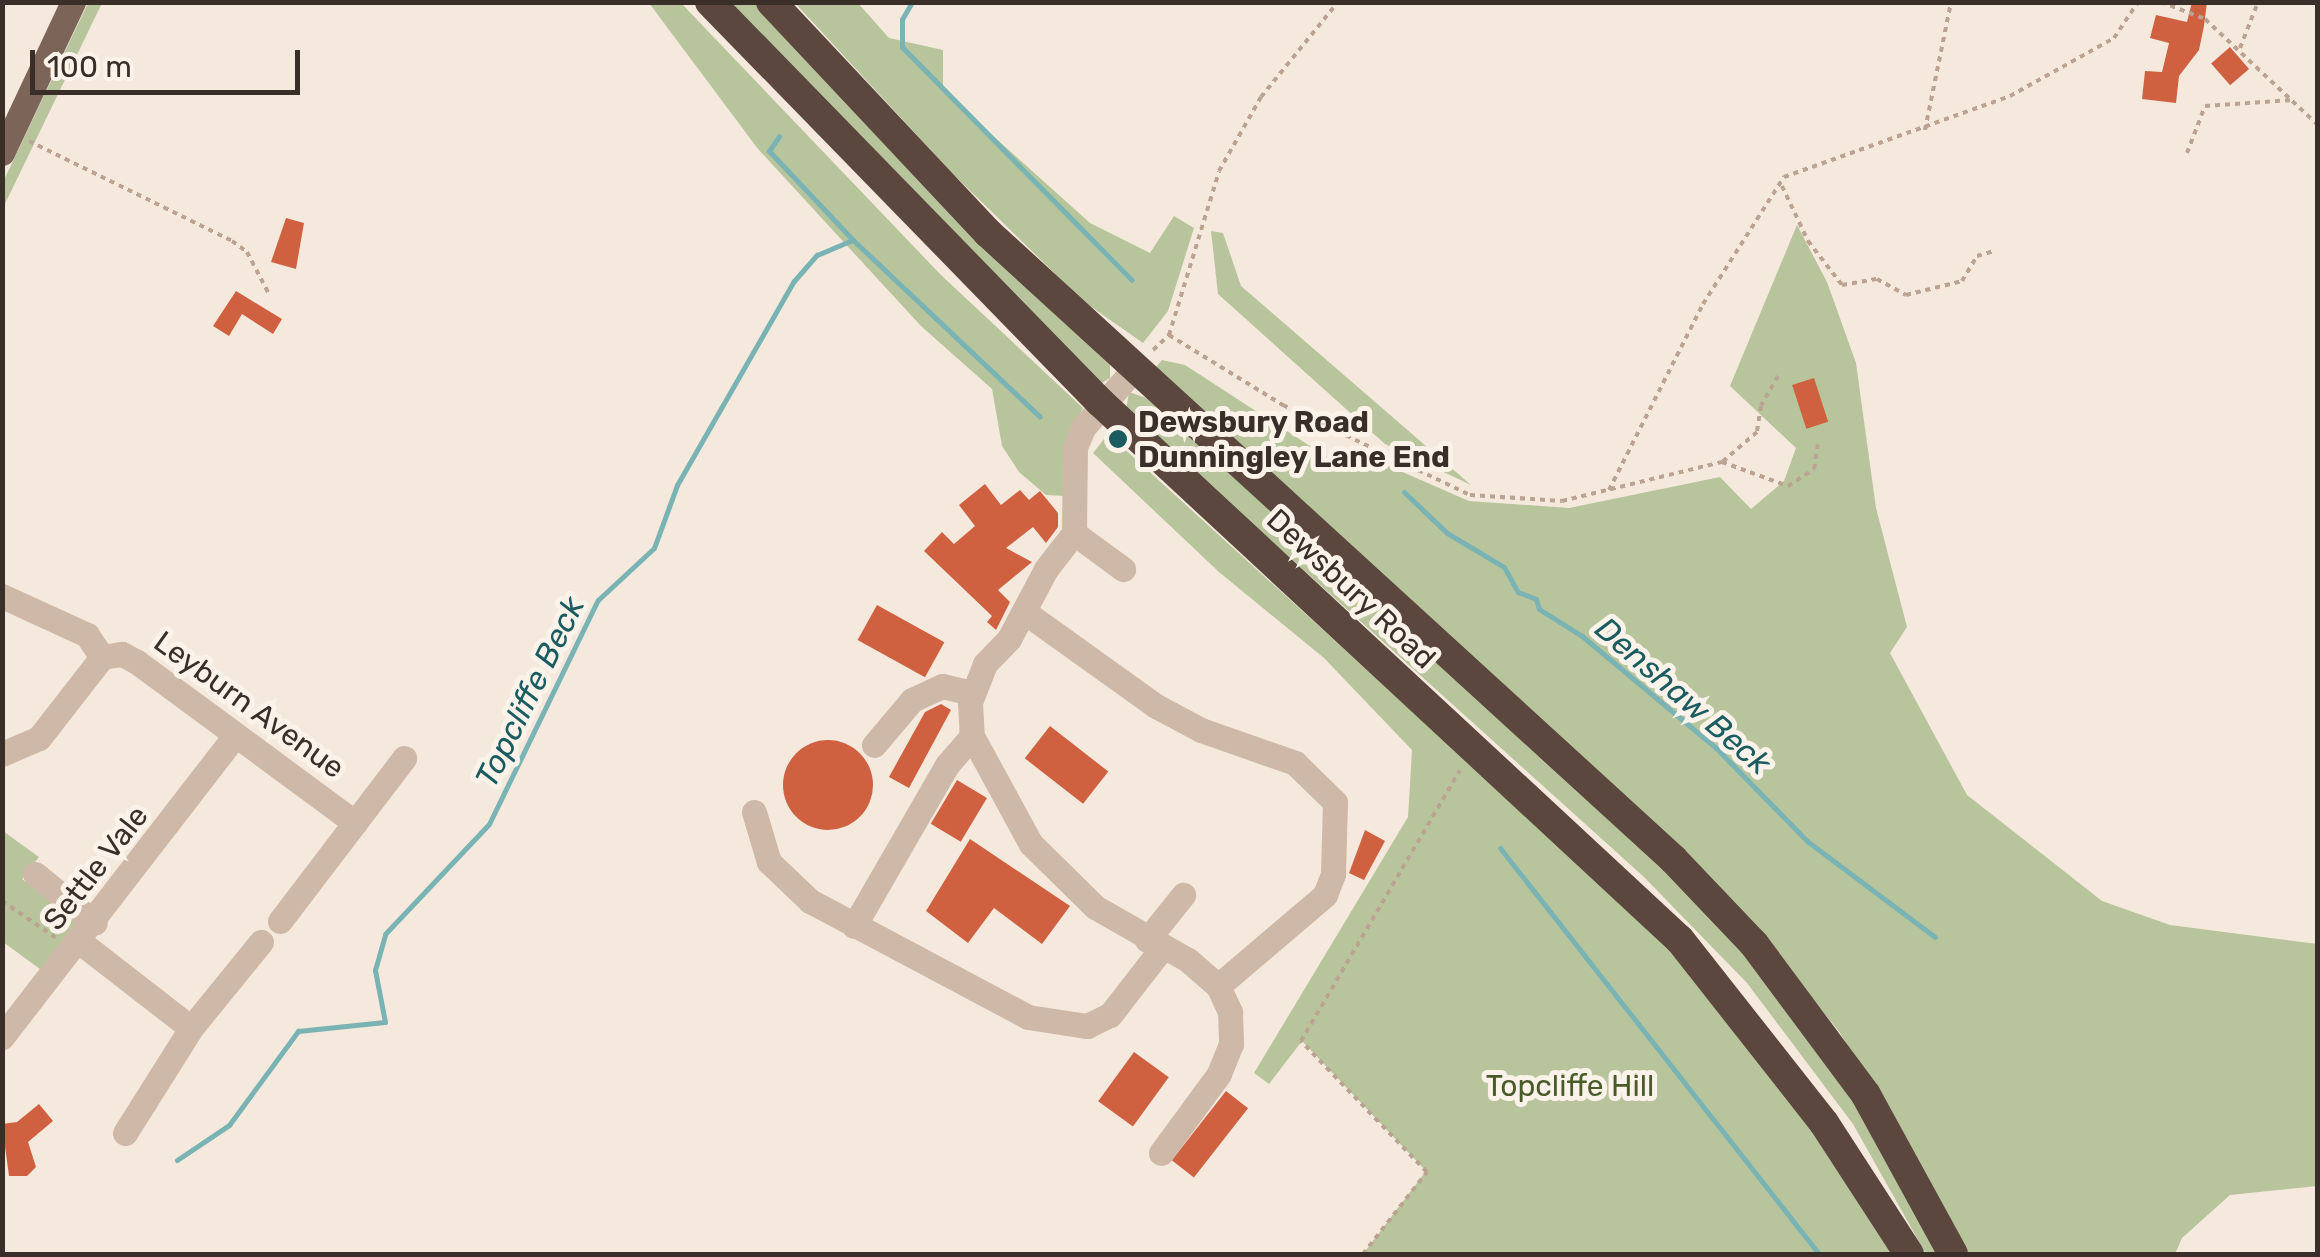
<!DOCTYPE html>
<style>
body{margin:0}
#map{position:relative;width:2320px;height:1257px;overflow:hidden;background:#f5e9dd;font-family:Rubik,sans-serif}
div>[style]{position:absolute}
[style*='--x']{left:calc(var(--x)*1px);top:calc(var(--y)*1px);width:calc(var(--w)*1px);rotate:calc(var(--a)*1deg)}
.green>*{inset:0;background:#b8c59c}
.stream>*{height:5px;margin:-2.5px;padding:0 2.5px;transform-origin:2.5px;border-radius:2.5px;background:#7ab3b4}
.building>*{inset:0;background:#d06140;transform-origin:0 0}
.round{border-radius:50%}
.path>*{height:4px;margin-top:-2px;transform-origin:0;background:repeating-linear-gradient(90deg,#baa392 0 5px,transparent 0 10px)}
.minor>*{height:25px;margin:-12.5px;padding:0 12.5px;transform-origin:12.5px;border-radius:12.5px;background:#ceb9a8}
.major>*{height:25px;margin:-12.5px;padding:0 12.5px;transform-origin:12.5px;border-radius:12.5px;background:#7d6458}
.highway>*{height:30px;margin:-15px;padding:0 15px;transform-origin:15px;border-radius:15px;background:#5c473f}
.dots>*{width:28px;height:28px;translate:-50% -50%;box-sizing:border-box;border:5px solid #fbf3ea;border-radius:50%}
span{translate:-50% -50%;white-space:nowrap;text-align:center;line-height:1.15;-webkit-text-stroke:10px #fbf3ea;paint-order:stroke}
.poi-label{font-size:30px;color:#3a2e29;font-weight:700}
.left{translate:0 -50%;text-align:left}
.street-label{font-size:30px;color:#3a2e29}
.park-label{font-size:30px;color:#4a5b2a}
.water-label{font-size:32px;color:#1a5c60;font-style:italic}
.frame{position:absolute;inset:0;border:5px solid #3a2e29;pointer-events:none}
.scale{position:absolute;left:30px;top:50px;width:270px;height:45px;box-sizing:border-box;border:5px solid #3a2e29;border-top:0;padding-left:12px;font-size:30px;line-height:35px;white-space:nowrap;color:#3a2e29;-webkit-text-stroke:8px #fbf3ea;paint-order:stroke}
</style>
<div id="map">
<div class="green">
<i style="clip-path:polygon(88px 3px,102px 3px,3px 208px,3px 182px)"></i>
<i style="clip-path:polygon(649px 3px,681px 3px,941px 275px,1083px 408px,1066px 440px,1066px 496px,1046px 495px,1019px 472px,1002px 446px,992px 389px,921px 326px,758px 149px)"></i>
<i style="clip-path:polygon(725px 3px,757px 3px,1110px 365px,1110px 378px,1102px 383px)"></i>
<i style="clip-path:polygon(795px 3px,858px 3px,889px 38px,943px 50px,943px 91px,1090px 223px,1150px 253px,1174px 216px,1194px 228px,1168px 311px,1143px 343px,1083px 301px,951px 172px)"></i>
<i style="clip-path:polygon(1797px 225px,1827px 282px,1856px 363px,1876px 508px,1907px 627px,1890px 653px,1967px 795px,2102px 901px,2170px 925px,2317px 944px,2317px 1186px,2230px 1195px,2182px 1238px,2175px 1254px,1966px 1254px,1903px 1134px,1840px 1033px,1766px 940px,1156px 367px,1162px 360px,1185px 365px,1330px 459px,1375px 460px,1469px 501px,1569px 508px,1720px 477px,1751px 509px,1784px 481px,1796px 448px,1730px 386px)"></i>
<i style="clip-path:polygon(1211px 231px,1223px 233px,1241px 286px,1471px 485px,1385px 444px,1218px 294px)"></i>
<i style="clip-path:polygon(1129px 392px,1146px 398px,1675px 875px,1767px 975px,1869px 1120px,1942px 1254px,1926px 1254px,1853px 1124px,1747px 983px,1644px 877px,1126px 410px)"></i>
<i style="clip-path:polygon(1108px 434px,1625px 905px,1701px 982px,1909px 1254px,1363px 1254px,1426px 1171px,1302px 1041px,1269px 1084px,1254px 1073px,1408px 817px,1412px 750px,1324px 658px,1219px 572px,1093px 453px)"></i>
<i style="clip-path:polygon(3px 831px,39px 857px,22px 879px,80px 924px,44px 972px,3px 942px)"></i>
</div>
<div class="stream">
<i style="--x:912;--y:2;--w:20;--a:120"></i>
<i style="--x:902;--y:19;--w:28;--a:90"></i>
<i style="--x:902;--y:47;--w:327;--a:45.4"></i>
<i style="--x:853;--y:240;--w:257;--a:43.4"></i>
<i style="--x:1404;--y:492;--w:59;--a:43.6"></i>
<i style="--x:1447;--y:533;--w:66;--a:30.8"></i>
<i style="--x:1504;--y:567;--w:29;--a:61"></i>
<i style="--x:1518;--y:592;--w:19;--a:21"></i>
<i style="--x:1536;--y:599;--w:10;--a:73"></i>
<i style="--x:1539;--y:609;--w:51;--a:32.1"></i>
<i style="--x:1582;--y:636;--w:176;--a:39.9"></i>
<i style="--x:1717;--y:749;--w:129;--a:45.6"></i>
<i style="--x:1807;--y:841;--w:160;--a:36.9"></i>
<i style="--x:1500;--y:848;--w:516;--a:51.84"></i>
<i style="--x:177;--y:1160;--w:63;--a:-33.9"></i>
<i style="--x:229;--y:1125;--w:117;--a:-53.7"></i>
<i style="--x:298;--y:1031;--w:87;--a:-5.9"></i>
<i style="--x:385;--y:1022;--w:53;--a:-100.9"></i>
<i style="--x:375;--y:970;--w:37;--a:-74"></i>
<i style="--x:385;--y:934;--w:151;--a:-46.6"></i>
<i style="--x:489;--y:824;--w:249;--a:-64.1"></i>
<i style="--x:598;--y:600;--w:76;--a:-42.9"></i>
<i style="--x:654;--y:548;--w:67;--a:-69.9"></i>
<i style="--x:677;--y:485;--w:235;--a:-60.2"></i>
<i style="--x:794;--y:281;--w:35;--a:-49"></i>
<i style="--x:817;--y:255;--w:39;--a:-23"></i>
<i style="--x:853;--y:240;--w:122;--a:-133.3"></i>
<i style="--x:769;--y:151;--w:18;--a:-56"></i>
</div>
<div class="building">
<i style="clip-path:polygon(2192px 2px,2207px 2px,2204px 26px,2199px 50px,2179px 76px,2176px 103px,2142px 99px,2145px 71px,2162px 72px,2169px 43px,2150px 38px,2156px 15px,2187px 22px)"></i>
<i style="left:2230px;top:47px;width:29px;height:25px;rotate:49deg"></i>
<i style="clip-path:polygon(286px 218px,304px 223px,296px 269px,271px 262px)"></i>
<i style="clip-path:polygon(236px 291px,282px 319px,273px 334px,242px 314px,229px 336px,213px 326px)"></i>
<i style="left:1814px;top:378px;width:46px;height:23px;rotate:72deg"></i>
<i style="clip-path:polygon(985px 484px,1001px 505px,1020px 490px,1029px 500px,1040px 491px,1058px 513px,1058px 527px,1046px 543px,1033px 527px,1006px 548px,1032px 562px,998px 590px,1010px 602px,996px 630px,987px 622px,992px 616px,924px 551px,942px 532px,954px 544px,975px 526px,959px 505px)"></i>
<i style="left:877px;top:605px;width:77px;height:40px;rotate:29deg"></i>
<i style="clip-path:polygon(941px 704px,951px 710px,909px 788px,889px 777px,925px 712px)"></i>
<i style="left:1050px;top:726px;width:74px;height:41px;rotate:38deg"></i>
<i class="round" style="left:783px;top:740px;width:90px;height:90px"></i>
<i style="left:957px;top:780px;width:35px;height:51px;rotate:31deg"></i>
<i style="clip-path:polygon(1365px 830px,1385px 841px,1364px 880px,1349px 873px)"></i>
<i style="clip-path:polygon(970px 839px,1070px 906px,1042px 944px,994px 908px,968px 943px,926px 911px)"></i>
<i style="left:1134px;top:1052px;width:43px;height:61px;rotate:36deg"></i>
<i style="left:1226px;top:1091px;width:28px;height:88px;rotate:38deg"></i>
<i style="clip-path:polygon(39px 1104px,53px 1121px,28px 1142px,36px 1167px,27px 1176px,9px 1176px,2px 1124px,17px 1122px)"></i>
</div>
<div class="path">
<i style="--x:2161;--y:2;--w:47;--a:21.1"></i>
<i style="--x:2205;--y:19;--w:155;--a:43.2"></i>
<i style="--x:2240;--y:48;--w:49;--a:-68.6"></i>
<i style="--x:1925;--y:130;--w:131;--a:-78.5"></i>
<i style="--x:29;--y:141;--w:226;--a:26.2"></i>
<i style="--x:232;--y:241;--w:19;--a:36"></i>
<i style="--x:247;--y:252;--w:47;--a:62.4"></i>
<i style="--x:2187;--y:153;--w:50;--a:-69"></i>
<i style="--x:2205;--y:106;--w:89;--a:-3.9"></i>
<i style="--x:1782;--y:186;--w:61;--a:64.7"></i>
<i style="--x:1808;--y:241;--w:56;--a:52.3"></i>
<i style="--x:1842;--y:285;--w:36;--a:-10"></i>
<i style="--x:1877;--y:279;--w:33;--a:29"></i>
<i style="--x:1906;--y:295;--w:58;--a:-14"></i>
<i style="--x:1962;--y:281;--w:29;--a:-59"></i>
<i style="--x:1977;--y:256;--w:18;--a:-16"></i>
<i style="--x:1169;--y:335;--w:134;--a:31.6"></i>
<i style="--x:1283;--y:405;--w:208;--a:25.7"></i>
<i style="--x:1470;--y:495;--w:92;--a:3.7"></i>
<i style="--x:1562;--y:501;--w:165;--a:-13.7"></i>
<i style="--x:1153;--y:350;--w:22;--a:-43"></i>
<i style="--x:1169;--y:335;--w:171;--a:-73"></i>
<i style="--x:1219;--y:171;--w:85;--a:-60.4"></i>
<i style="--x:1261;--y:97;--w:122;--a:-51"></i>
<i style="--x:1778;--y:376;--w:34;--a:120"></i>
<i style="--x:1761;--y:406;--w:26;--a:99"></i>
<i style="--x:1757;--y:432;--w:46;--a:139.4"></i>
<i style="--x:1722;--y:462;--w:70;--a:20"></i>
<i style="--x:1788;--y:486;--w:31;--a:-33"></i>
<i style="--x:1814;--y:469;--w:25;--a:-81"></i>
<i style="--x:1609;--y:490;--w:208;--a:-63.2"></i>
<i style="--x:1703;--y:304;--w:151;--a:-57.5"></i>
<i style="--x:1784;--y:177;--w:240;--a:-19.7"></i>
<i style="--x:2010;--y:96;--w:119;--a:-29.1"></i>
<i style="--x:2114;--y:38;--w:43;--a:-56.3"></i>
<i style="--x:2;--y:901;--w:65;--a:34.4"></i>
<i style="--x:1363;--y:1254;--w:104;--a:-52"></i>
<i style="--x:1427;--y:1172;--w:182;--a:-133.9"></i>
<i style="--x:1301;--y:1041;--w:314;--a:-59.6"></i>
</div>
<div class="minor">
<i style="--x:1133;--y:370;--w:77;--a:130.8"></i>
<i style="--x:1083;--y:428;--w:22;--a:112"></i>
<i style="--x:1075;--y:448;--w:85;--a:90.7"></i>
<i style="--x:1074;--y:533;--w:46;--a:127.9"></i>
<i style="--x:1046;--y:569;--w:79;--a:117.9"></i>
<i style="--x:1009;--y:639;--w:35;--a:134"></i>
<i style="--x:985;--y:664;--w:41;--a:111.5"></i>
<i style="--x:970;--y:702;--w:34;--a:87"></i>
<i style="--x:972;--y:736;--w:123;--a:61.4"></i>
<i style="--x:1031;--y:844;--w:90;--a:44.5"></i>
<i style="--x:1095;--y:907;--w:107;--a:29.7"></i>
<i style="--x:1188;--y:960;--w:40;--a:41"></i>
<i style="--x:1218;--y:986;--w:29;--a:65"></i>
<i style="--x:1230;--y:1012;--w:32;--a:88"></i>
<i style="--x:1231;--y:1044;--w:32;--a:112"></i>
<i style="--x:1219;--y:1074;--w:98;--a:126.3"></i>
<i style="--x:1074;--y:533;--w:61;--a:36.3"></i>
<i style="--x:2;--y:596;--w:94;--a:24.6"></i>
<i style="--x:87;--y:635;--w:27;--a:56"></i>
<i style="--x:1026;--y:613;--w:160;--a:35.6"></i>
<i style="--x:1156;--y:706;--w:51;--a:28.1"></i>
<i style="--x:1201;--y:730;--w:100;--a:19.3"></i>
<i style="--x:1295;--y:763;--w:56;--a:44.3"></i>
<i style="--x:1335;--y:802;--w:72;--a:91.6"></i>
<i style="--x:1333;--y:874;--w:22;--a:111"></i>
<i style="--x:1325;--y:895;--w:140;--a:139.6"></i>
<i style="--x:102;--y:657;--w:20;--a:-9"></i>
<i style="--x:122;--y:654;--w:17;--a:28"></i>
<i style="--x:137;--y:662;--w:271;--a:36.4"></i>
<i style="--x:874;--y:745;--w:59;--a:-49.8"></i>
<i style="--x:912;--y:700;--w:33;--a:-25"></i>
<i style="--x:942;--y:686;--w:32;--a:13"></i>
<i style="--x:2;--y:754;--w:40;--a:-23.4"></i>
<i style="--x:39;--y:738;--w:103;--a:-52.1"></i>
<i style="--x:754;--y:812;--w:52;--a:73.3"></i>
<i style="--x:769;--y:862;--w:57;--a:43.6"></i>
<i style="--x:810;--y:901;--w:247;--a:28"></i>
<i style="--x:1028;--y:1017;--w:60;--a:8.7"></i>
<i style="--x:1087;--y:1026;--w:25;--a:-26"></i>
<i style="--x:1110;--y:1015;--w:85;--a:-52.2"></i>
<i style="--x:35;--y:874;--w:77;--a:39.2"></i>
<i style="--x:280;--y:921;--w:205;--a:-52.7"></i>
<i style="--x:854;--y:926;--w:186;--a:-60"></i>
<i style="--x:947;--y:765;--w:38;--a:-49"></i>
<i style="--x:1147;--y:940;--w:58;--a:-51.3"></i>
<i style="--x:80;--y:942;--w:140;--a:37.8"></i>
<i style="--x:2;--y:1037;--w:381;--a:-52.3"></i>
<i style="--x:125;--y:1133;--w:124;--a:-57.8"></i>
<i style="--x:191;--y:1028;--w:111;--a:-50.9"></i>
</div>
<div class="major">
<i style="--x:2;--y:153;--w:167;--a:-64.8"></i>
</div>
<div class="highway">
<i style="--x:710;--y:2;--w:559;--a:45.73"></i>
<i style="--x:1100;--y:402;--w:791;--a:42.85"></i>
<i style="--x:1680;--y:940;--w:233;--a:51.8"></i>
<i style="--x:1824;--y:1123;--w:156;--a:57"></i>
<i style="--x:771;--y:2;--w:317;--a:46.8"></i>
<i style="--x:988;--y:233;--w:928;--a:42.42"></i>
<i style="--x:1673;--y:859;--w:117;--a:46.4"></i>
<i style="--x:1754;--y:944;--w:188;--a:53.4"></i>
<i style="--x:1866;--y:1095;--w:181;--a:61.3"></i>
</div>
<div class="dots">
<i style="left:1118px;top:439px;background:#1a5c60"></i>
</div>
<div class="poi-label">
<span class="left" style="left:1138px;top:439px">Dewsbury Road<br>Dunningley Lane End</span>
</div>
<div class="street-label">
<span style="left:1351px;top:589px;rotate:43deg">Dewsbury Road</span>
<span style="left:249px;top:705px;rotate:36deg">Leyburn Avenue</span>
<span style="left:96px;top:868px;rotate:-52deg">Settle Vale</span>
</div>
<div class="park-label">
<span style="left:1570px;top:1086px">Topcliffe Hill</span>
</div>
<div class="water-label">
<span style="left:530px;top:692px;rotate:-64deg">Topcliffe Beck</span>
<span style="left:1683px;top:696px;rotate:41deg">Denshaw Beck</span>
</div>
<div class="frame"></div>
<div class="scale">100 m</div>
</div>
